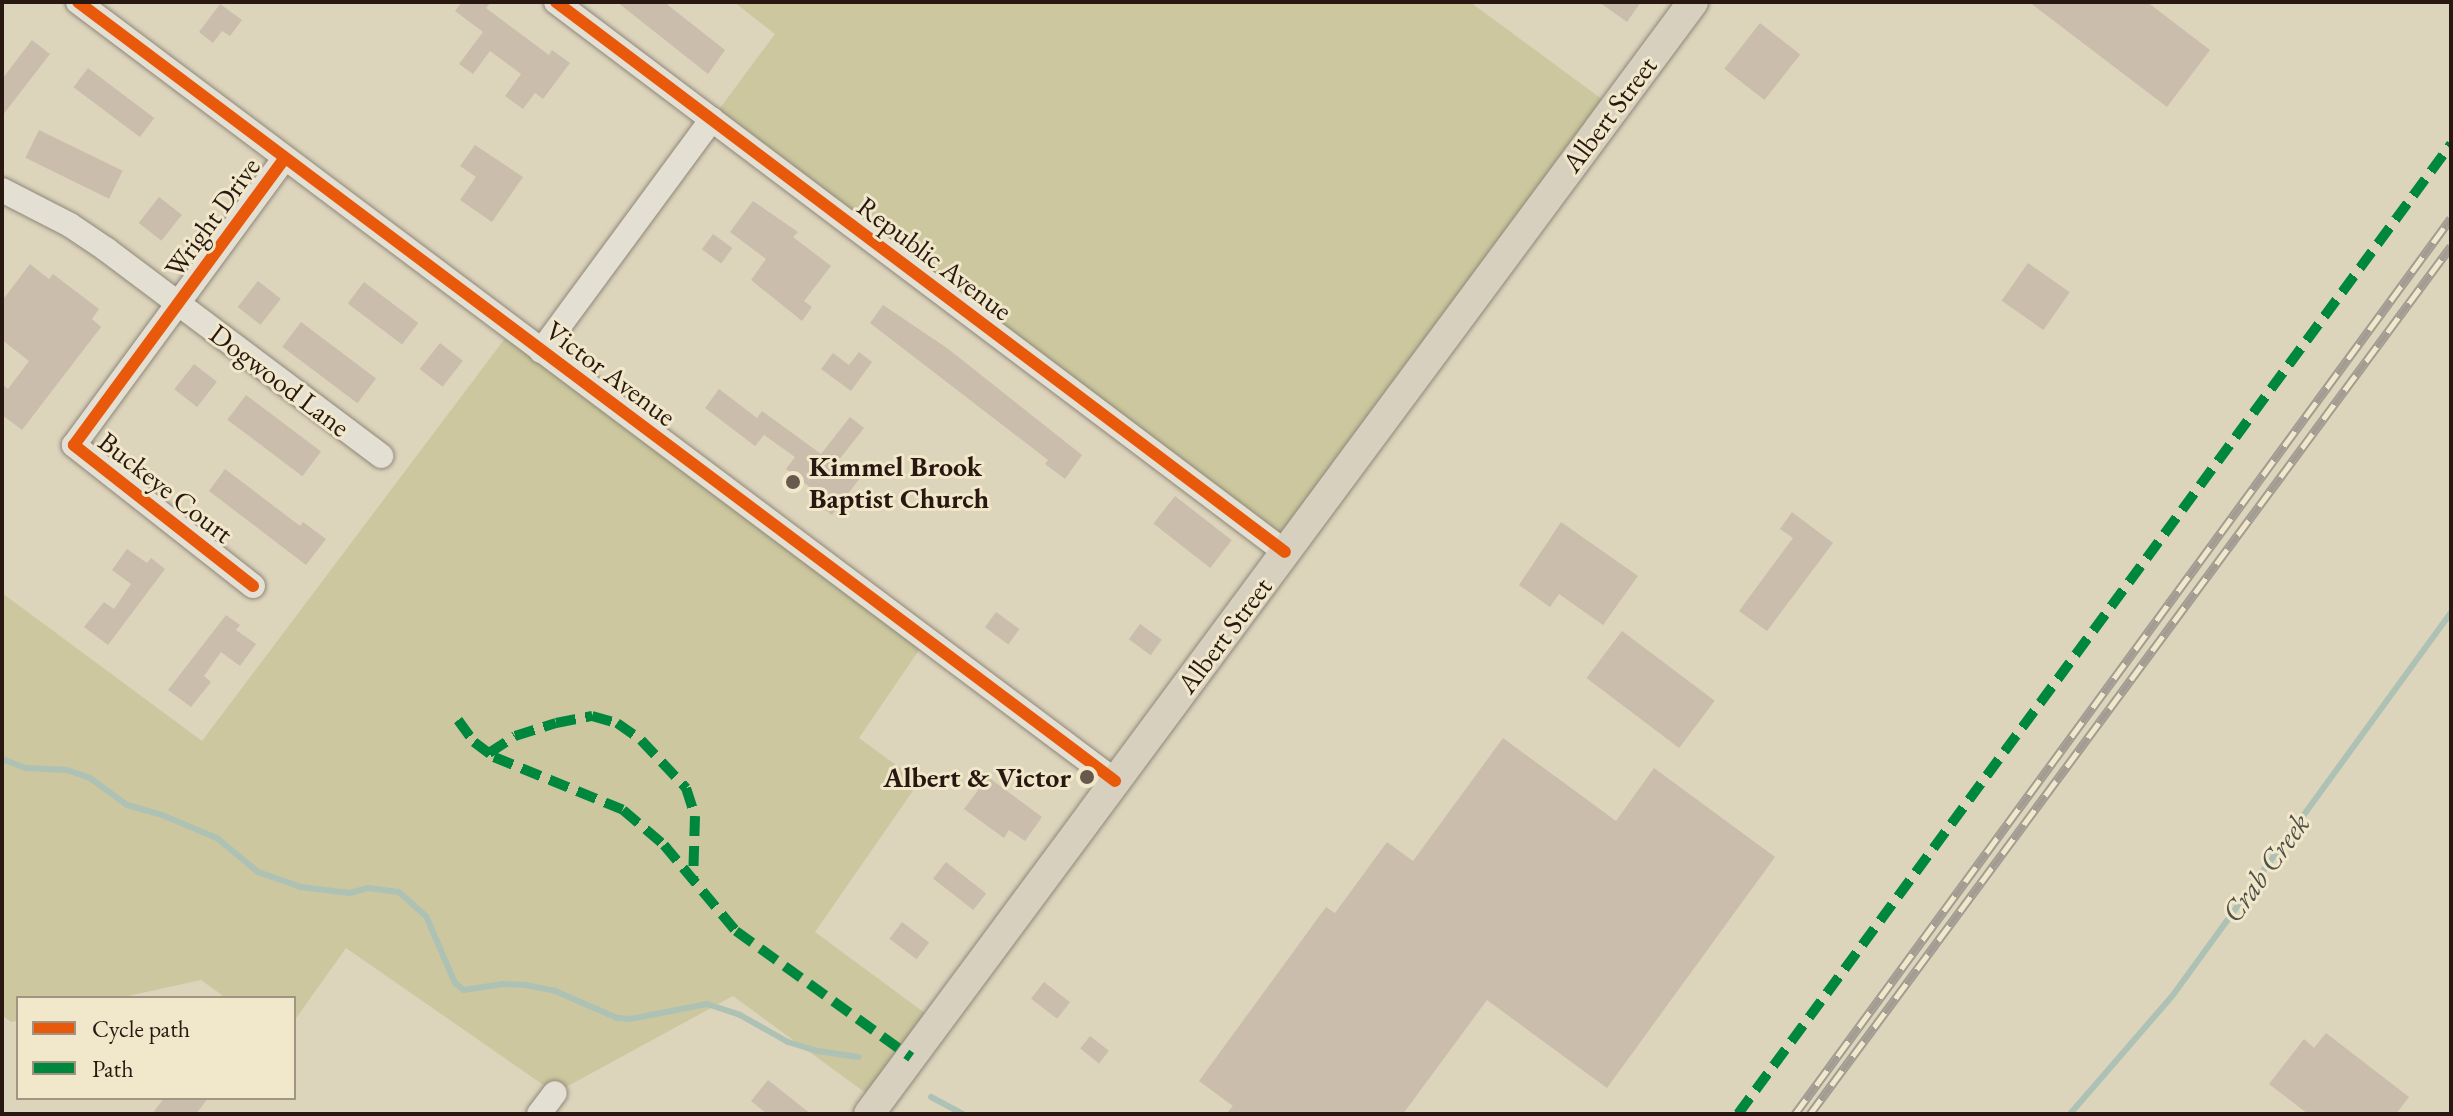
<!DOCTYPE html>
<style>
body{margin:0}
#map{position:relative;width:2453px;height:1116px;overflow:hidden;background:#ddd4bc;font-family:"EB Garamond",serif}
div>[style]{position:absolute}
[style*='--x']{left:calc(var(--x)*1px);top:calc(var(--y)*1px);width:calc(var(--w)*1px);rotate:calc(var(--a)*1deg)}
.green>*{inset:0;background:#ccc79e}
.stream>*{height:6px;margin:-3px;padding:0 3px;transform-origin:3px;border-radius:3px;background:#adc2b4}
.building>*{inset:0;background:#cabdac;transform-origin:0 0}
.roads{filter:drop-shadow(0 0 2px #8e8779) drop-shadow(0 0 2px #8e8779)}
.minor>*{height:24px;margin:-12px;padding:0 12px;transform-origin:12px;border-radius:12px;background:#e4dfd3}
.major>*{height:30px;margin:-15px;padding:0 15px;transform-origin:15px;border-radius:15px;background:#d8d0bf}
.rail>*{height:9px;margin-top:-4.5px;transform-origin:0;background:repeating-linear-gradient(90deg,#f1e7cb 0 18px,#a29c92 0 36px);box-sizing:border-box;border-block:2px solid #a29c92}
.quiet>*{height:10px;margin-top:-5px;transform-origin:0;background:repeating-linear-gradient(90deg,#00873e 0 20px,transparent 0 30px)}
.cycleway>*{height:12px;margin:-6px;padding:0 6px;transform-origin:6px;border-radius:6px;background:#e8590c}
.dots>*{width:22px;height:22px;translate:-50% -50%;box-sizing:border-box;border:4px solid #f1e7cb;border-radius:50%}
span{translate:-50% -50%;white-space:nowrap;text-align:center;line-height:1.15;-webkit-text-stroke:6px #f1e7cb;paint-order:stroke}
.street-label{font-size:28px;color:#281811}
.poi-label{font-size:28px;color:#281811;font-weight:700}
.left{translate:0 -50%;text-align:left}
.right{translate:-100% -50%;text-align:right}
.water-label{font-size:30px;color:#4f5149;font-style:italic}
.frame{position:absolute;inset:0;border:4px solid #281811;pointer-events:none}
.legend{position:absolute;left:16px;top:996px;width:280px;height:104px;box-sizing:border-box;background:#f1e7cb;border:2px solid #a19481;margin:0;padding:10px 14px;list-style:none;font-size:24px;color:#281811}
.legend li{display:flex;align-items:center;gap:16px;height:40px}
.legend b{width:40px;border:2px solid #a19481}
</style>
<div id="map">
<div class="green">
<i style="clip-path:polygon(734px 2px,1470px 2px,1614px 108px,1285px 552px,712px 119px,775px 34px)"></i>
<i style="clip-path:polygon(512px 329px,926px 640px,859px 738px,919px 782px,815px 932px,937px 1022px,878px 1102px,733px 996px,555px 1093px,346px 948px,294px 1021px,294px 998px,226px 998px,201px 980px,119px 998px,18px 998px,18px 1021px,11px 1022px,2px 1015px,2px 593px,202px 741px)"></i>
</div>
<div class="stream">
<i style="--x:2;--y:759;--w:26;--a:21"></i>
<i style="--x:26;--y:768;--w:41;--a:2.8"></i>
<i style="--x:67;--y:770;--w:24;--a:19"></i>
<i style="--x:90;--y:778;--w:46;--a:36.1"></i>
<i style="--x:127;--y:805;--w:36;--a:16"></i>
<i style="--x:162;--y:815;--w:60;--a:22.7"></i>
<i style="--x:217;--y:838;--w:53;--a:39.7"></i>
<i style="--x:258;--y:872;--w:46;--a:19.2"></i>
<i style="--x:301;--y:887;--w:49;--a:7"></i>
<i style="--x:350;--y:893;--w:18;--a:-16"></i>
<i style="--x:367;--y:888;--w:32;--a:7"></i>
<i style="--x:399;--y:892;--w:36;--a:42"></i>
<i style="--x:426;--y:916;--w:73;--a:66.6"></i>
<i style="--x:455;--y:983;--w:11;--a:38"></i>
<i style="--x:464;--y:990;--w:40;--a:-8.5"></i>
<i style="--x:504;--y:984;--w:21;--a:3"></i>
<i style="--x:525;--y:985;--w:31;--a:11"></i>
<i style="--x:555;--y:991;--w:68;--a:23.5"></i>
<i style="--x:617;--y:1018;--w:13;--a:4"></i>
<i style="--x:630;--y:1019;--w:78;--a:-11"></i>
<i style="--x:707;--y:1004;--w:35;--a:18"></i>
<i style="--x:740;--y:1015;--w:55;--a:29.4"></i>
<i style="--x:788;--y:1042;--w:31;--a:17"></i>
<i style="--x:818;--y:1051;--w:41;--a:8.3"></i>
<i style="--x:931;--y:1097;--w:36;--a:28"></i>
<i style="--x:2070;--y:1114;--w:157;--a:-49.1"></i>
<i style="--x:2173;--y:995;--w:472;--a:-54"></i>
</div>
<div class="building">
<i style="clip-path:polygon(462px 2px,491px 2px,486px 8px,549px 55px,552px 50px,570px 63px,543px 99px,535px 93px,523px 109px,505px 96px,521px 74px,490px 51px,473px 74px,459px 64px,483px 32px,455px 11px)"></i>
<i style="clip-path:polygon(617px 2px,664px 2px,725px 50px,708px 74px)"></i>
<i style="clip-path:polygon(1599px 2px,1641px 2px,1627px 22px)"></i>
<i style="clip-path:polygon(2029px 2px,2147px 2px,2210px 50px,2167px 107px)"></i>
<i style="clip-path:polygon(220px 4px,242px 20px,230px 36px,222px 31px,213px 43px,199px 32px)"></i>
<i style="left:1760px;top:23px;width:51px;height:58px;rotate:38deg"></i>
<i style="clip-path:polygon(32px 40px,50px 54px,2px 116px,2px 79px)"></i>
<i style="left:88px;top:68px;width:83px;height:24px;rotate:37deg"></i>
<i style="left:39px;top:130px;width:93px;height:31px;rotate:26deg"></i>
<i style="clip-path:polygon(475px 145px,523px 177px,492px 222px,460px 200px,476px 177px,460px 166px)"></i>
<i style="left:159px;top:197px;width:29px;height:33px;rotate:38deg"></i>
<i style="clip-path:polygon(753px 201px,798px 232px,793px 237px,831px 266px,804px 301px,812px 307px,802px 321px,751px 280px,766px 259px,730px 232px)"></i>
<i style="left:713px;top:234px;width:24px;height:19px;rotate:36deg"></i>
<i style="left:2028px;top:263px;width:51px;height:46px;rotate:35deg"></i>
<i style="clip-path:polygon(30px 264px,49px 279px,53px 274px,99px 309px,92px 319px,101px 327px,22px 430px,2px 415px,2px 384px,8px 389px,29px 361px,2px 340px,2px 301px)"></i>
<i style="left:258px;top:281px;width:29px;height:33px;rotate:38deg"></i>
<i style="left:364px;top:282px;width:68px;height:27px;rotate:37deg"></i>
<i style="clip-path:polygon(883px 305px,947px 348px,1082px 455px,1065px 479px,1045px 464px,1048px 460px,870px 323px)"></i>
<i style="left:301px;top:322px;width:94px;height:31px;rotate:37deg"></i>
<i style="left:440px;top:343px;width:29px;height:33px;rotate:38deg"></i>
<i style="clip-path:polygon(859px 352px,872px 362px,851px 391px,821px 369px,833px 353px,849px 365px)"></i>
<i style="left:194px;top:364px;width:29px;height:32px;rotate:38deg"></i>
<i style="clip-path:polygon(719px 389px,757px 418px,762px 411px,821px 454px,850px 417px,864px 428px,838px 461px,860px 478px,832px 515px,810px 499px,815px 491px,786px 469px,795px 457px,764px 435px,755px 446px,705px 408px)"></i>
<i style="left:246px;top:395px;width:94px;height:31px;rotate:37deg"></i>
<i style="clip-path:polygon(225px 469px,300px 526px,303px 522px,326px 539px,306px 565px,209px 491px)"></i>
<i style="left:1175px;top:496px;width:72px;height:35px;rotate:38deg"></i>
<i style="clip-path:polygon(1792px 512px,1833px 543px,1767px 631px,1739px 611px,1793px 538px,1780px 529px)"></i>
<i style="clip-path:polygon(1561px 522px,1638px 576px,1603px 625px,1559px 594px,1550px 607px,1519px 585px)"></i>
<i style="clip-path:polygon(127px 549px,147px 563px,151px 558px,165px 569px,108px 645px,84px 627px,104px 602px,114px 609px,131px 584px,112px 570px)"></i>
<i style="left:996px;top:612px;width:29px;height:19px;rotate:36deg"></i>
<i style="clip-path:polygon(226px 615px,240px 625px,236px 630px,256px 644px,240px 666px,221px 652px,204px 676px,211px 682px,191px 707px,168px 690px)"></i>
<i style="left:1140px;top:624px;width:27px;height:19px;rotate:36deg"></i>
<i style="left:1622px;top:631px;width:116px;height:59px;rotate:37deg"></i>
<i style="clip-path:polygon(1503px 738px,1616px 821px,1654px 768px,1775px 857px,1607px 1088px,1487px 1000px,1403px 1114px,1226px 1114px,1233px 1106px,1199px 1081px,1326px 907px,1335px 913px,1387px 842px,1413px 861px)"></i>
<i style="clip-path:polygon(988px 777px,1042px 817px,1025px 841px,1009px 830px,1004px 838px,964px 809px)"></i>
<i style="left:946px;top:862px;width:51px;height:21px;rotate:38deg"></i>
<i style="left:902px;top:922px;width:34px;height:21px;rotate:37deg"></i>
<i style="left:1044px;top:982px;width:33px;height:21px;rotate:38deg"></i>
<i style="clip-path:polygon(2326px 1033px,2409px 1097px,2396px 1114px,2308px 1114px,2269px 1084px,2304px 1039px,2314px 1048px)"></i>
<i style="left:1090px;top:1036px;width:24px;height:16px;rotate:38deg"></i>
<i style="clip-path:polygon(768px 1080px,811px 1114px,767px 1114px,751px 1101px)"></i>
<i style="clip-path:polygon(164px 1098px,208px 1098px,196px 1114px,152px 1114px)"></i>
</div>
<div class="roads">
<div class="minor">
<i style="--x:78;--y:2;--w:1297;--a:36.91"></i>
<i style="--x:556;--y:2;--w:913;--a:37.03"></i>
<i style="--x:2;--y:190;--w:76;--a:27.2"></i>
<i style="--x:70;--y:225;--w:45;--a:34"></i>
<i style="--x:107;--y:250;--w:343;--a:36.9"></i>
<i style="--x:541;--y:351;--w:288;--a:-53.6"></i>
<i style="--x:253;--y:586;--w:228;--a:-141.8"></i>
<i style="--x:74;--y:445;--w:355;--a:-53.7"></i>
<i style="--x:539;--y:1114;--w:26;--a:-53"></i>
</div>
<div class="major">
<i style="--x:869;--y:1114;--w:1384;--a:-53.46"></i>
</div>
</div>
<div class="rail">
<i style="--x:1795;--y:1114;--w:1110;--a:-53.79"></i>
<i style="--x:1810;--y:1114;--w:1079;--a:-53.55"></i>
</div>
<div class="quiet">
<i style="--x:458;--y:720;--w:27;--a:54"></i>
<i style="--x:474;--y:742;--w:25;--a:37"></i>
<i style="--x:494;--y:757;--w:139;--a:22.3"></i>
<i style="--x:623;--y:810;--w:54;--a:40.5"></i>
<i style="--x:664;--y:845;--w:112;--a:50.1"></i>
<i style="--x:736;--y:931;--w:216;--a:35.8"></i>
<i style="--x:489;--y:753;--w:31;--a:-33"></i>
<i style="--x:515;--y:736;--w:43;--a:-17.6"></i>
<i style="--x:556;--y:723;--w:37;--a:-11"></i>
<i style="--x:592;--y:716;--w:26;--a:16"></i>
<i style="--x:617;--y:723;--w:29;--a:35"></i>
<i style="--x:641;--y:740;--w:66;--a:46.8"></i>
<i style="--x:686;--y:788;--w:29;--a:72"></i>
<i style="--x:695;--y:816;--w:66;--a:91.7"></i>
<i style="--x:1738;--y:1114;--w:1204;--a:-53.68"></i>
</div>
<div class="cycleway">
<i style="--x:78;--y:2;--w:1297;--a:36.91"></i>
<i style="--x:556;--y:2;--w:913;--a:37.03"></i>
<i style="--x:253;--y:586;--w:228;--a:-141.8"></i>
<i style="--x:74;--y:445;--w:355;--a:-53.7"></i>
</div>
<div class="dots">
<i style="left:793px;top:482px;background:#675a4d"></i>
<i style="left:1087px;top:777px;background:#675a4d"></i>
</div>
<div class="street-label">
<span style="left:1609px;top:114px;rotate:-53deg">Albert Street</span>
<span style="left:212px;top:217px;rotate:-54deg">Wright Drive</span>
<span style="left:935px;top:258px;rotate:37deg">Republic Avenue</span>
<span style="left:611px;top:373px;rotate:37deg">Victor Avenue</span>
<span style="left:280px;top:380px;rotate:37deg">Dogwood Lane</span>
<span style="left:166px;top:487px;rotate:38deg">Buckeye Court</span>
<span style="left:1224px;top:635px;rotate:-53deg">Albert Street</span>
</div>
<div class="poi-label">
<span class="left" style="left:809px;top:482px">Kimmel Brook<br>Baptist Church</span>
<span class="right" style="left:1071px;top:777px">Albert &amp; Victor</span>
</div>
<div class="water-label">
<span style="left:2266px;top:868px;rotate:-54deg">Crab Creek</span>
</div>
<div class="frame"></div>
<ul class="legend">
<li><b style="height:10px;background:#e8590c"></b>Cycle path</li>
<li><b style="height:10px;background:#00873e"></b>Path</li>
</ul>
</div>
